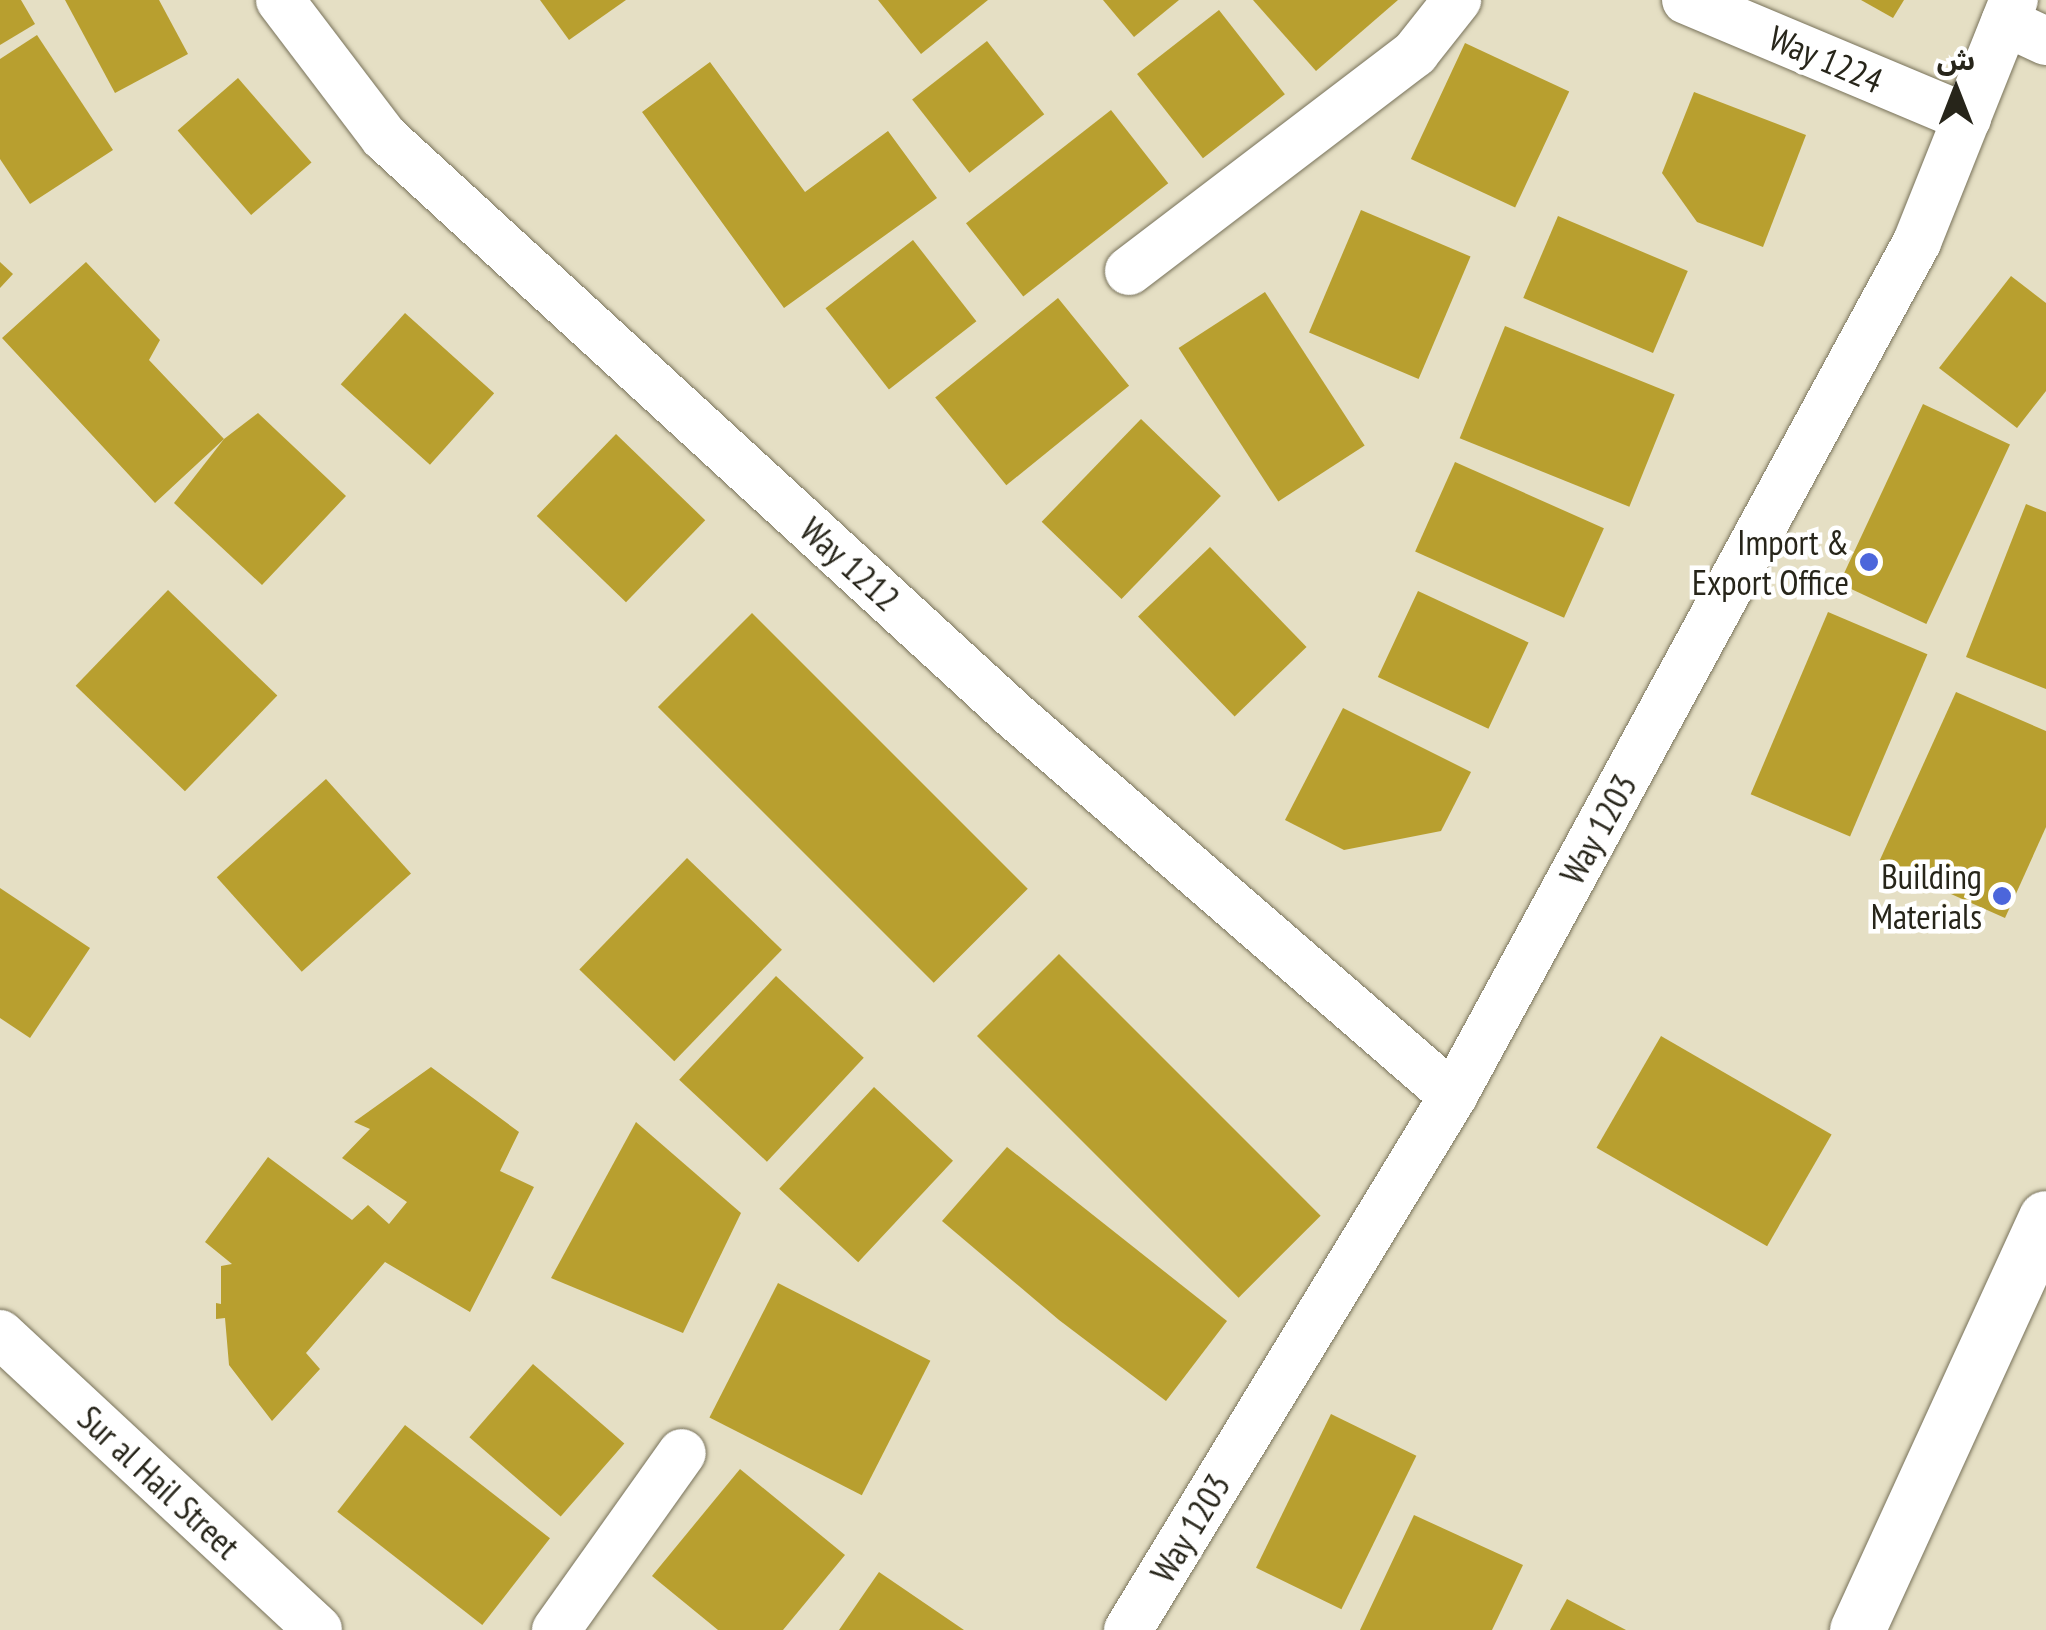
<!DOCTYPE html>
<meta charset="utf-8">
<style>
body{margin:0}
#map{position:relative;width:2046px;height:1630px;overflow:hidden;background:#e5dfc4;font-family:"PT Sans Narrow","Noto Sans Arabic",sans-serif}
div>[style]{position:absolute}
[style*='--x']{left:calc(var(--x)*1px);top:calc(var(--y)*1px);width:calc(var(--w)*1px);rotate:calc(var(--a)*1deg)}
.building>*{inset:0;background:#b89f2f;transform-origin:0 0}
.roads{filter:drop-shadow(0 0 2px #78725a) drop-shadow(0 0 2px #78725a)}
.street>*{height:48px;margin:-24px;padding:0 24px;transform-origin:24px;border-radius:24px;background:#fff}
.secondary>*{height:55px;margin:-27.5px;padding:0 27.5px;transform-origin:27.5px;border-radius:27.5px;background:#fff}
.dots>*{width:28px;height:28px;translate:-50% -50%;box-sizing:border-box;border:5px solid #fff;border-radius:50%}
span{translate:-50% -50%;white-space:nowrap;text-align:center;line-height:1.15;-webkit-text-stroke:9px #fff;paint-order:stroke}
.street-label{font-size:35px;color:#27251a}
.poi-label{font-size:35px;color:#27251a}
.right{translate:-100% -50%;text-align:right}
.north{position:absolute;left:1906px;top:40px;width:100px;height:100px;-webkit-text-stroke:8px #fff;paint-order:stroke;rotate:0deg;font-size:28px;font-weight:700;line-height:40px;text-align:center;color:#27251a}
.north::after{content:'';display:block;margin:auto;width:35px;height:45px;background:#27251a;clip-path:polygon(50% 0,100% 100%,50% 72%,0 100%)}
</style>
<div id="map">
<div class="building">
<i style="clip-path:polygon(0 0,21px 0,35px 24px,0 45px)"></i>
<i style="clip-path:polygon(65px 0,159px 0,188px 54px,115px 93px)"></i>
<i style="clip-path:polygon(540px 0,626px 0,569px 40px)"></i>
<i style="clip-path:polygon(878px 0,988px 0,921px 54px)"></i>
<i style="clip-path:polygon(1103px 0,1179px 0,1134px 37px)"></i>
<i style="clip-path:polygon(1253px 0,1398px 0,1316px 71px)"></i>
<i style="clip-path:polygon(1861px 0,1904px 0,1893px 18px)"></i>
<i style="left:1219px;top:10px;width:107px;height:104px;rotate:52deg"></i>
<i style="clip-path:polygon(37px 35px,113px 150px,30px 204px,0 159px,0 59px)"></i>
<i style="left:987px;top:41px;width:93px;height:95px;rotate:52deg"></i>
<i style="left:1465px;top:43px;width:115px;height:128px;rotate:25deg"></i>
<i style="clip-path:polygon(710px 62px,805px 192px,888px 131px,937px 198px,784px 308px,642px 112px)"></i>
<i style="left:238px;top:78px;width:112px;height:80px;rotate:49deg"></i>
<i style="clip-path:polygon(1694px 92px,1806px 135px,1763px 247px,1697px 222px,1662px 173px)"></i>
<i style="left:1111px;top:110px;width:93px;height:184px;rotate:52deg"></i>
<i style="left:1361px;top:210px;width:119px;height:133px;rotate:23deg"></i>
<i style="left:1558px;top:216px;width:141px;height:89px;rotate:23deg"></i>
<i style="left:913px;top:240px;width:103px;height:111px;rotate:52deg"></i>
<i style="clip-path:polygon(0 262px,13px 274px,0 288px)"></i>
<i style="clip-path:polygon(86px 262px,160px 340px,149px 360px,224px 439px,155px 503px,2px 338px)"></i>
<i style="clip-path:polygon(2011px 276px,2046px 303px,2046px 391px,2017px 428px,1939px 368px)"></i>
<i style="left:1265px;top:292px;width:183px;height:103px;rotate:57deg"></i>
<i style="left:1058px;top:298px;width:113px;height:158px;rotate:51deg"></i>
<i style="left:405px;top:313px;width:120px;height:96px;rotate:42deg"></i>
<i style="left:1505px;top:326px;width:183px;height:121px;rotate:22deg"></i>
<i style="left:1923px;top:404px;width:96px;height:198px;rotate:25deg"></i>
<i style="clip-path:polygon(258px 413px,346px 496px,262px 585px,174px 503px,224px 439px)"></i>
<i style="left:1141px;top:419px;width:111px;height:143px;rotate:44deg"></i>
<i style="left:616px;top:434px;width:124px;height:114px;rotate:44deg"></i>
<i style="left:1455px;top:462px;width:163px;height:98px;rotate:24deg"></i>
<i style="clip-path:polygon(2026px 504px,2046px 512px,2046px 689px,1966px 657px)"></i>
<i style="left:1210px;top:547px;width:139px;height:100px;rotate:46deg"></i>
<i style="left:168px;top:590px;width:152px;height:133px;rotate:44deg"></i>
<i style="left:1418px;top:591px;width:122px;height:95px;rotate:25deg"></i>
<i style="left:1828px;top:612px;width:108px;height:198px;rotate:23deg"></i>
<i style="left:752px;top:613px;width:390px;height:133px;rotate:45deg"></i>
<i style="clip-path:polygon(1956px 692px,2046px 731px,2046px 827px,2005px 918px,1879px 862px)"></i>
<i style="clip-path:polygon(1343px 708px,1471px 772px,1441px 831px,1344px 850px,1285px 820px)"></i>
<i style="left:326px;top:779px;width:127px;height:147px;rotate:48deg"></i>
<i style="left:687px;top:858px;width:132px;height:155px;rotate:44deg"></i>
<i style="clip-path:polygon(0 888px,90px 948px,30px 1038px,0 1018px)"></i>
<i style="left:1059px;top:954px;width:370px;height:116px;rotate:45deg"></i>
<i style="left:776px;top:976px;width:120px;height:142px;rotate:43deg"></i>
<i style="left:1661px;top:1036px;width:197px;height:129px;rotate:30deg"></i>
<i style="clip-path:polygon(431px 1067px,519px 1132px,500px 1171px,534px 1187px,470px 1312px,385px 1262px,306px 1353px,320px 1369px,272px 1421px,229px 1365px,225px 1318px,216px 1319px,216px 1303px,221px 1304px,221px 1266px,232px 1264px,205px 1242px,268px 1157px,352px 1220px,368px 1205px,389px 1224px,407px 1202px,342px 1158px,370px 1129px,354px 1122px)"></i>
<i style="left:874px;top:1087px;width:108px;height:139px;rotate:43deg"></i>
<i style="clip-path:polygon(636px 1122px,741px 1213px,683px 1333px,551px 1278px)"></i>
<i style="clip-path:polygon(1007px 1147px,1227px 1321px,1166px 1401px,1059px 1320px,942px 1221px)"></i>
<i style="left:778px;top:1283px;width:171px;height:151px;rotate:27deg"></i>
<i style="left:533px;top:1364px;width:121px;height:97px;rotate:41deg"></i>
<i style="left:1331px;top:1414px;width:95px;height:171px;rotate:26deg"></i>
<i style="left:405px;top:1425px;width:184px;height:110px;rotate:38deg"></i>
<i style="clip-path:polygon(740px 1469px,845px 1555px,783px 1630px,718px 1630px,652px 1576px)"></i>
<i style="clip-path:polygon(1414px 1515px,1523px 1565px,1492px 1630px,1360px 1630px)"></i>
<i style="clip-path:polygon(879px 1572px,964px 1630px,839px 1630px)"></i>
<i style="clip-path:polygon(1567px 1599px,1626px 1630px,1550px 1630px)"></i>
</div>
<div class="roads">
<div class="street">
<i style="--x:280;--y:0;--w:172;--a:52.8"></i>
<i style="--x:384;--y:137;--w:856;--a:42.54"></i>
<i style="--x:1015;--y:716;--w:580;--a:40.94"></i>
<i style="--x:1686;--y:0;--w:305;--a:22.8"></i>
<i style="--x:2005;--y:22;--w:45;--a:24.9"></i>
<i style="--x:1129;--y:271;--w:360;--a:-37.3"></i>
<i style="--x:1415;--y:53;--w:68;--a:-51.6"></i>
<i style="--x:0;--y:1334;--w:434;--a:42.9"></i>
<i style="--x:556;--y:1630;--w:217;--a:-54.6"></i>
<i style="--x:1128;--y:1630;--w:625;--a:-58.67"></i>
<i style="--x:1453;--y:1096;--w:972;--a:-61.48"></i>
<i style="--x:1917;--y:242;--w:261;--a:-68.2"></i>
</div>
<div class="secondary">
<i style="--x:1857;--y:1630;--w:453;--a:-65.4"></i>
</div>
</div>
<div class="dots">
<i style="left:1869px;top:562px;background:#4c66db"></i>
<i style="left:2002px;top:896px;background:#4c66db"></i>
</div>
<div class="street-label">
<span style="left:1826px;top:59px;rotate:23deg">Way 1224</span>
<span style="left:850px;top:564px;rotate:42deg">Way 1212</span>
<span style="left:1598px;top:829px;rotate:-61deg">Way 1203</span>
<span style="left:159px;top:1482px;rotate:43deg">Sur al Hail Street</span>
<span style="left:1190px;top:1528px;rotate:-59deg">Way 1203</span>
</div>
<div class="poi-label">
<span class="right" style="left:1849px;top:562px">Import &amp;<br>Export Office</span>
<span class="right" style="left:1982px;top:896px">Building<br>Materials</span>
</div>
<div class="north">ش</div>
</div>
